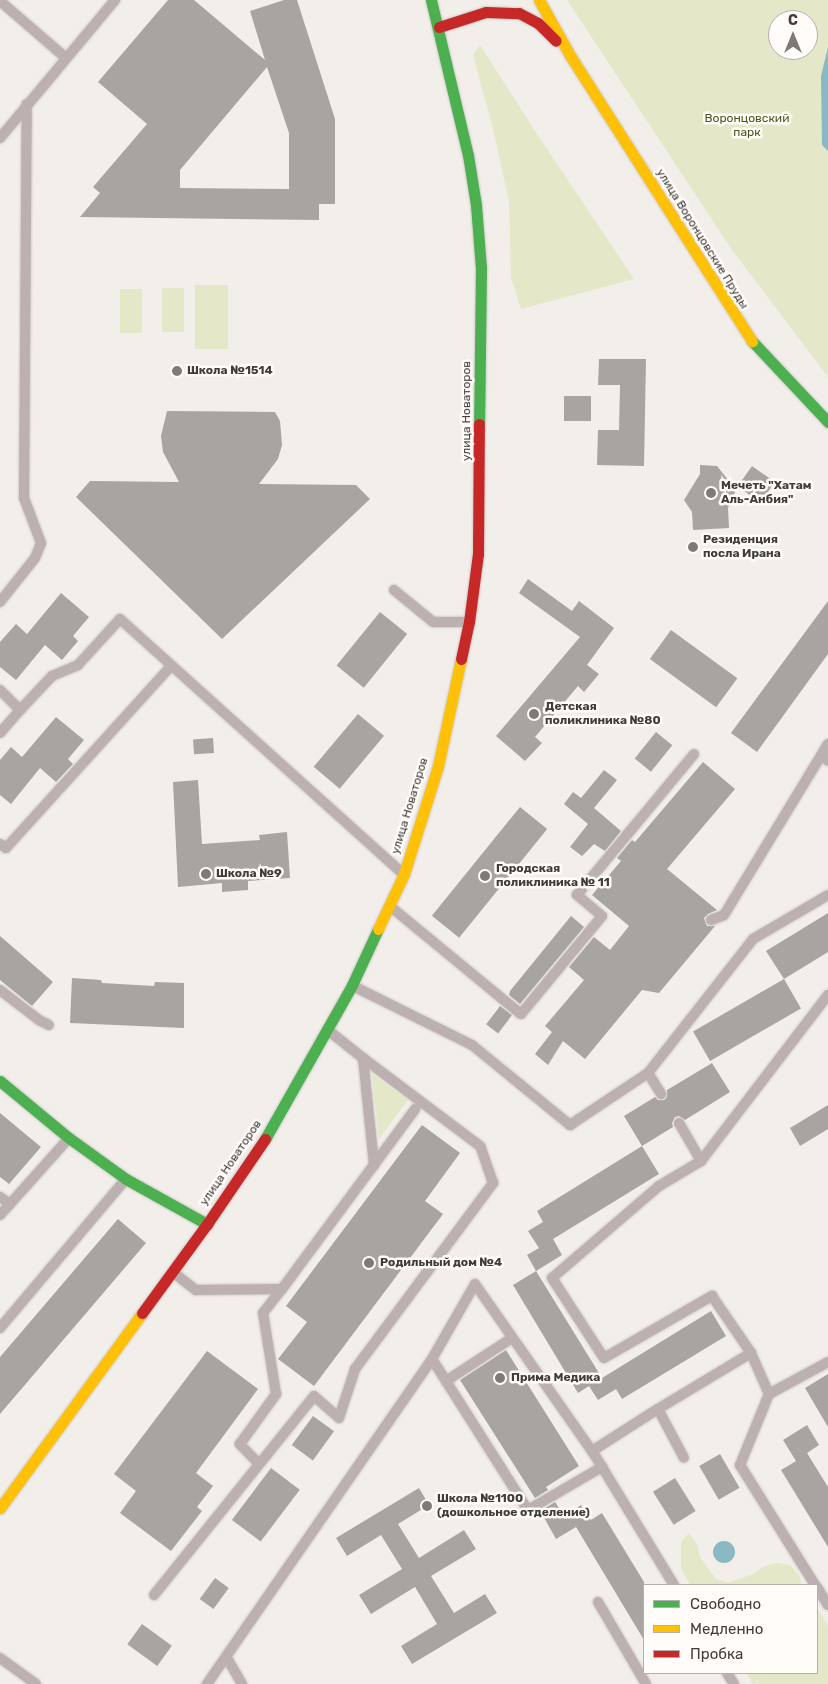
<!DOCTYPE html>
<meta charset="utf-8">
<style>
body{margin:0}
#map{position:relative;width:828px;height:1684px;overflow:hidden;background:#f2eeea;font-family:Rubik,sans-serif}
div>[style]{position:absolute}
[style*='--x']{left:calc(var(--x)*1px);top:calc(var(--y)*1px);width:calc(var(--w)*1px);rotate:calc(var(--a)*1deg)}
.green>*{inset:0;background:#e5e8c8;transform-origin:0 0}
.water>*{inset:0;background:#8ab9c4}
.round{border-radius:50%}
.building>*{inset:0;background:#a7a4a1;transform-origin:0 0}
.roads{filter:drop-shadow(0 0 1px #cdcac8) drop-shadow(0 0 1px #cdcac8)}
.lane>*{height:10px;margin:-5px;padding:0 5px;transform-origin:5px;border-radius:5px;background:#bdb0b1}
.fast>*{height:11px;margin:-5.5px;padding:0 5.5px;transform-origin:5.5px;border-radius:5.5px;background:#4caf50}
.slow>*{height:11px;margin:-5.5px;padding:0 5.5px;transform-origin:5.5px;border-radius:5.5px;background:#ffc107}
.jam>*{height:11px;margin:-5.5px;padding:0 5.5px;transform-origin:5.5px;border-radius:5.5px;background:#c62828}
.dots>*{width:14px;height:14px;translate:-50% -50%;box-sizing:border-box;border:2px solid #fffcf9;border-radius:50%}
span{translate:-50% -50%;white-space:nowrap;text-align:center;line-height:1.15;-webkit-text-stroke:5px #fffcf9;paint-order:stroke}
.park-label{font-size:12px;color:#4f5518}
.street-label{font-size:12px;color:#3f3c3a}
.poi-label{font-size:12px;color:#3f3c3a;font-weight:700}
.left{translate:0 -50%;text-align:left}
.legend{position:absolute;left:643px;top:1584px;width:175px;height:90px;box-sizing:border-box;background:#fffcf9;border:1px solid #b2afad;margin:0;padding:6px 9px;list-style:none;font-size:15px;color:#3f3c3a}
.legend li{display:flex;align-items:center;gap:10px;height:25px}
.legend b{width:25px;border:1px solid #b2afad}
.north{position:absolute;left:768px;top:10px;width:50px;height:50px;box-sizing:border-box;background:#fffcf9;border:1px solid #b2afad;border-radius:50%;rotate:0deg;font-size:14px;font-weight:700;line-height:20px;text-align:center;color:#3f3c3a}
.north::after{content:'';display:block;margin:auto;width:18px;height:22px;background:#7e7a78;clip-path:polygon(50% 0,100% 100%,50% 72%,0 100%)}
</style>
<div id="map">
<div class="green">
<i style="clip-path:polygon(evenodd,567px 0,828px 0,828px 377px,732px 250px,567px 0,778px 20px,808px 20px,808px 50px,778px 50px,778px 20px)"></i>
<i style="clip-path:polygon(480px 45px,535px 131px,634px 279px,521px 309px,511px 278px,509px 202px,493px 129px,473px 55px)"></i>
<i style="left:195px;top:285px;width:33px;height:64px"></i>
<i style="left:162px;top:288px;width:22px;height:44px"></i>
<i style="left:120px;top:289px;width:22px;height:44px"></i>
<i style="clip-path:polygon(372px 1074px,408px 1100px,379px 1139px)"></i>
<i style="clip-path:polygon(689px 1533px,697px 1544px,700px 1557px,715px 1578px,728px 1583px,753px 1574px,764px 1566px,777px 1563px,790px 1565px,799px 1575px,802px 1585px,690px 1585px,681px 1568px,681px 1542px)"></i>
<i style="clip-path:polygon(817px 1608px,828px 1625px,828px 1684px,753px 1684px,746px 1673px,817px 1673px)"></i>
</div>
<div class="water">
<i style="clip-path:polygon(828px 47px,828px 151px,822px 145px,821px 76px)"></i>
<i class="round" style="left:713px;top:1541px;width:22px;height:22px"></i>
</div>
<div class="building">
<i style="clip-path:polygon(evenodd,168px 0,194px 0,265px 60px,250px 11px,284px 0,297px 0,335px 119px,335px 204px,319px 204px,319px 220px,80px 217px,100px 193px,93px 187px,147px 124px,98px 82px,168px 0,267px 67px,289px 133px,289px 189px,180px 188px,180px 170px,267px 67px)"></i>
<i style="clip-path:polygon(599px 359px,646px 359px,644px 466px,597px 465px,598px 430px,619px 430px,620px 385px,598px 385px)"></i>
<i style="left:564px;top:396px;width:27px;height:25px"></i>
<i style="clip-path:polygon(167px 411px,275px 412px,280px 421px,282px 445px,278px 459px,259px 484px,356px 485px,370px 499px,222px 639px,76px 497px,90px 481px,179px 482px,163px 452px,161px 436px)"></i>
<i style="clip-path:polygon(700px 465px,717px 466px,736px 490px,728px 508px,729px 528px,693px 530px,692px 512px,684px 500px,700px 474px)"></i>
<i style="left:752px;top:466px;width:28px;height:25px;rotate:35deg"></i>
<i style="clip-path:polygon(528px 579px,572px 611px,579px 601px,614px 628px,587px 665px,599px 674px,584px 692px,578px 686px,535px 737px,542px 743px,525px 761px,496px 736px,580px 637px,519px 593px)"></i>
<i style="clip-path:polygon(61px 593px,89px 617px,73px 636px,78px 641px,62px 660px,45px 645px,16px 680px,0 667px,0 642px,16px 624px,27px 634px)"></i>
<i style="clip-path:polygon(828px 601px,828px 654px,757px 752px,731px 733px)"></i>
<i style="left:380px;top:612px;width:35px;height:69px;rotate:39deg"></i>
<i style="left:671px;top:630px;width:82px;height:36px;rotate:36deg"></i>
<i style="left:358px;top:714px;width:34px;height:69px;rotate:40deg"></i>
<i style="clip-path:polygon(56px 717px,84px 740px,68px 759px,73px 764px,56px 782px,40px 768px,11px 804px,0 795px,0 760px,11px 747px,22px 757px)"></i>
<i style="left:656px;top:732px;width:21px;height:34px;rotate:39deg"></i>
<i style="left:213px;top:738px;width:15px;height:20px;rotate:86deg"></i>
<i style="clip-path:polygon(703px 762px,735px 789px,667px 869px,717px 910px,708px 914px,704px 918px,707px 926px,715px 926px,659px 993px,642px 990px,585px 1059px,563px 1041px,548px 1065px,535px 1054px,552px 1032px,545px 1026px,584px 980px,569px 967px,594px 937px,610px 950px,629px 926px,592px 895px,621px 861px,617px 858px,632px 840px,635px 842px)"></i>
<i style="clip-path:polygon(604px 770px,617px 780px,594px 808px,621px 831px,605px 851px,594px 844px,582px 856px,570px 847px,588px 824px,564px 804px,573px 792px,581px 798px)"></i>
<i style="clip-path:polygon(198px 780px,202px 844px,260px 840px,259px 835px,287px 832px,290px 878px,248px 881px,248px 890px,222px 892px,222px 883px,178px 887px,173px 782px)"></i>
<i style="left:520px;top:807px;width:35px;height:140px;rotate:39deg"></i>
<i style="clip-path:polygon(828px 913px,828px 952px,784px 979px,766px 951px)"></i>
<i style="clip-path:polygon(571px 916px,584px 927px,520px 1004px,509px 995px,510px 991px)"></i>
<i style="clip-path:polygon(0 936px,53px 982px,32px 1006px,0 980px)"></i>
<i style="clip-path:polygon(72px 978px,101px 980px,102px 983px,154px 986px,155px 982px,184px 983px,184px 1028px,70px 1023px)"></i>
<i style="left:784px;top:979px;width:34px;height:105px;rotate:60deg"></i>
<i style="left:500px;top:1006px;width:15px;height:23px;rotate:37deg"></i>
<i style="clip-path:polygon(712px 1063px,730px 1092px,685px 1120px,679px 1116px,675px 1117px,672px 1123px,673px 1127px,642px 1146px,624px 1116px,655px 1097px,658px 1100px,664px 1100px,667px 1097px,667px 1090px)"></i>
<i style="clip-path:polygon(828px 1105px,828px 1129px,800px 1146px,790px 1128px)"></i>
<i style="clip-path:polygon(0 1113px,41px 1147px,9px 1184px,0 1177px)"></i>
<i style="clip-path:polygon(422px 1125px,460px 1153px,425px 1201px,443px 1214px,314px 1386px,278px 1359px,307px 1322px,286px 1306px)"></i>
<i style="clip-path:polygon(642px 1146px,659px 1174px,553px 1239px,562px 1255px,536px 1271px,527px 1255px,539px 1248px,528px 1231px,543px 1222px,537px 1211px)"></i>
<i style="clip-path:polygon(118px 1219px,146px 1243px,0 1414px,0 1357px)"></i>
<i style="clip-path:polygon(536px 1271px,602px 1378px,711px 1311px,726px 1336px,622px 1399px,616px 1389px,598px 1400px,589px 1386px,578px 1393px,513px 1285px)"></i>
<i style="clip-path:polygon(506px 1350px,579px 1466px,546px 1487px,548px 1490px,535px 1498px,460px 1380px)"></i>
<i style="clip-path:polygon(207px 1351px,258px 1389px,196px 1473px,213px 1486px,197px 1507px,202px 1511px,171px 1551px,120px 1513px,136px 1491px,114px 1474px)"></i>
<i style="clip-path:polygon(828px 1374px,828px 1427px,805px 1388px)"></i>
<i style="left:313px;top:1416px;width:26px;height:36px;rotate:36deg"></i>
<i style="clip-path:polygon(807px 1425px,819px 1445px,807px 1453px,828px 1487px,828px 1547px,781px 1470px,796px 1461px,783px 1440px)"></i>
<i style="left:720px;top:1454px;width:39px;height:24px;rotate:60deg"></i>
<i style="left:271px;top:1468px;width:36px;height:65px;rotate:37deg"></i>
<i style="left:675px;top:1478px;width:39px;height:26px;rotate:58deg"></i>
<i style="clip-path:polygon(419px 1488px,429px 1505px,398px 1524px,419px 1558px,464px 1530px,476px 1549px,431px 1576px,454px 1613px,485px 1594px,497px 1613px,412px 1664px,401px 1646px,437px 1624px,415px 1587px,371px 1614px,359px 1595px,402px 1569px,381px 1535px,347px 1556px,336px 1538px)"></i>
<i style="clip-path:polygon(555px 1502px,564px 1516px,581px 1505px,591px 1520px,602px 1513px,644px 1582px,644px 1640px,576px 1527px,556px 1539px,542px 1514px,544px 1513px,542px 1510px)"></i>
<i style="left:215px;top:1578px;width:17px;height:26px;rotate:36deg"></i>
<i style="left:142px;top:1624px;width:37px;height:25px;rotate:36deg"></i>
</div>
<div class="roads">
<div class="lane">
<i style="--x:0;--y:1;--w:87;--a:40.8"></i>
<i style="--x:0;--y:138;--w:180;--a:-50.2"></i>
<i style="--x:394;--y:590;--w:50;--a:39.4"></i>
<i style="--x:433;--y:622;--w:35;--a:0"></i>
<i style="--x:0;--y:602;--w:56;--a:-51.5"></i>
<i style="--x:35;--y:558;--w:16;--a:-68"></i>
<i style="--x:41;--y:543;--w:48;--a:-110.7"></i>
<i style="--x:24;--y:498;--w:394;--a:-89.6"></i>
<i style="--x:0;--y:690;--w:28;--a:45"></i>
<i style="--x:20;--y:710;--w:30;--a:131"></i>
<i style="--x:20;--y:710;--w:47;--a:-46.7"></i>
<i style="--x:52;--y:676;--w:28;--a:-23"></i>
<i style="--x:78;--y:665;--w:62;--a:-47.6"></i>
<i style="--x:120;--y:619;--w:381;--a:42"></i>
<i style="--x:828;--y:744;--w:9;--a:122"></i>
<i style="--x:823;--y:752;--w:10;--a:61"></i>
<i style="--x:0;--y:844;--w:7;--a:34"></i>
<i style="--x:6;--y:848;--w:246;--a:-47.8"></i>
<i style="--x:391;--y:907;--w:168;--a:39.5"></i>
<i style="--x:521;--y:1014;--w:127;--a:-50.4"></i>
<i style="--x:602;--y:916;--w:33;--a:-140"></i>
<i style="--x:577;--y:895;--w:183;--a:-50.3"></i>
<i style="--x:711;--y:920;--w:14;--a:-21"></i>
<i style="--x:724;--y:915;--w:191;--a:-58.7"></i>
<i style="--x:353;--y:986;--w:133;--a:26.4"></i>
<i style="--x:472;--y:1045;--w:127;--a:39.2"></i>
<i style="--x:570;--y:1125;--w:94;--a:-33.7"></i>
<i style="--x:648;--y:1073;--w:25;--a:58"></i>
<i style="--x:0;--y:990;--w:49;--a:37.6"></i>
<i style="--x:39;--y:1020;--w:11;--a:27"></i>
<i style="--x:329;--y:1031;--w:43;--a:38.5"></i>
<i style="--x:363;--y:1058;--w:108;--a:84.1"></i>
<i style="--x:648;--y:1073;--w:170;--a:-51.9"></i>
<i style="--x:753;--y:939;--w:87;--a:-30.4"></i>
<i style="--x:679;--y:1123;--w:44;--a:59.9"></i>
<i style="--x:701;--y:1161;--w:49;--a:149.2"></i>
<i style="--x:659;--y:1186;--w:141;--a:139.3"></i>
<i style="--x:552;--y:1278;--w:95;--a:57"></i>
<i style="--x:604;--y:1358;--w:125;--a:-29.9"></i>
<i style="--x:712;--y:1296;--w:69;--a:55.6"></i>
<i style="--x:751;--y:1353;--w:45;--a:66.3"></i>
<i style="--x:769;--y:1394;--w:77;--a:112.2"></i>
<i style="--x:740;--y:1465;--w:142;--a:58"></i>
<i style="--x:701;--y:1161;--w:209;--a:-52.6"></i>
<i style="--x:0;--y:1197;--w:12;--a:35"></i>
<i style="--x:10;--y:1204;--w:89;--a:-48.2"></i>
<i style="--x:0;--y:1215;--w:15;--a:-48"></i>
<i style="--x:174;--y:1273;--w:28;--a:38"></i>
<i style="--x:196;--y:1290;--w:86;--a:-0.7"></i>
<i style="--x:282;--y:1289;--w:224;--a:-53.5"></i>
<i style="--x:0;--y:1328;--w:194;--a:-49.8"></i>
<i style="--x:432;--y:1359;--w:179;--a:57.6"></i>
<i style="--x:528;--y:1510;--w:86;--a:-30.2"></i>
<i style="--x:602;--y:1467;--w:19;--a:-122"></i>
<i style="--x:592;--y:1451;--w:78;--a:-32.5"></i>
<i style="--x:658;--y:1409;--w:109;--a:-31.1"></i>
<i style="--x:446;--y:1381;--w:79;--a:-33.1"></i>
<i style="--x:769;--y:1394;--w:67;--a:-28.5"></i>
<i style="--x:658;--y:1409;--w:55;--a:62"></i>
<i style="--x:259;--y:1464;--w:28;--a:-134"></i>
<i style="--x:240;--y:1444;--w:62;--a:-54.2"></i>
<i style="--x:276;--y:1394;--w:82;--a:-99.1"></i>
<i style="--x:263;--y:1313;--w:31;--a:-52"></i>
<i style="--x:602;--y:1467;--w:138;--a:58.6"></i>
<i style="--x:817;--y:1587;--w:21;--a:59"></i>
<i style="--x:154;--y:1595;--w:255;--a:-51.2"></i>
<i style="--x:314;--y:1396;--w:33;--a:41"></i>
<i style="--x:339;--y:1418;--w:52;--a:-71.9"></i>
<i style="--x:355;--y:1369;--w:232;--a:-53.4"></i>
<i style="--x:493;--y:1183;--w:39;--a:-109"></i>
<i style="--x:480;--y:1146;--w:146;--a:-143.1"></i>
<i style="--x:598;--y:1602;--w:95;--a:59.7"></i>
<i style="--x:0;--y:1658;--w:44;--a:35.8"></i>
<i style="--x:227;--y:1658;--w:30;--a:60"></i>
<i style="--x:727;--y:1673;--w:13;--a:58"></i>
<i style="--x:207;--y:1684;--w:395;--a:-55.3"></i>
<i style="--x:432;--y:1359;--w:86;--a:-60.2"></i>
<i style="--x:475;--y:1284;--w:204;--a:55"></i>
</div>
<div class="fast">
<i style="--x:431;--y:0;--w:159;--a:76.6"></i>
<i style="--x:468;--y:155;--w:51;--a:80.9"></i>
<i style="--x:476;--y:205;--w:63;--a:85.5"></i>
<i style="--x:481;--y:268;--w:156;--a:90.7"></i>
<i style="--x:752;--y:341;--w:111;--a:46.8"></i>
<i style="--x:0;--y:1081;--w:89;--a:39.6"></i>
<i style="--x:69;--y:1138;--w:70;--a:35.7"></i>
<i style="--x:126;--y:1179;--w:93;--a:29.1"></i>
<i style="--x:265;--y:1139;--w:177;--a:-60.5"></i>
<i style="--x:352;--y:985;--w:62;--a:-65.1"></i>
</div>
<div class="slow">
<i style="--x:539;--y:0;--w:65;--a:60.7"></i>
<i style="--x:571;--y:57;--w:337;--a:57.5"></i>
<i style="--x:378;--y:929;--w:61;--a:-64.7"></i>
<i style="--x:404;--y:874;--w:113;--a:-72.5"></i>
<i style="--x:438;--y:766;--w:109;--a:-77.9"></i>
<i style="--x:0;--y:1508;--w:241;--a:-53.9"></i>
</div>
<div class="jam">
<i style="--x:439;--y:27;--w:49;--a:-17.7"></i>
<i style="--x:486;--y:12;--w:33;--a:2"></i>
<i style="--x:519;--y:13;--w:21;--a:28"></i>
<i style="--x:538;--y:23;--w:25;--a:45"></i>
<i style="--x:461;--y:659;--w:38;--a:-78"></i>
<i style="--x:469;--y:622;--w:69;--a:-82.5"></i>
<i style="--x:478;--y:554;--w:130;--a:-89.6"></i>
<i style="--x:142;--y:1313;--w:110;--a:-53.9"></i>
<i style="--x:207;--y:1224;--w:103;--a:-55.7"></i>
</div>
</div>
<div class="dots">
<i style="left:177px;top:371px;background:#7e7a78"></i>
<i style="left:711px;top:493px;background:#7e7a78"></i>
<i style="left:693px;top:547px;background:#7e7a78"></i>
<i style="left:534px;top:714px;background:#7e7a78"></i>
<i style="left:206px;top:874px;background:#7e7a78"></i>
<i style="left:485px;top:876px;background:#7e7a78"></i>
<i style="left:369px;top:1263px;background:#7e7a78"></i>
<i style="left:500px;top:1378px;background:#7e7a78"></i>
<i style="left:427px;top:1506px;background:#7e7a78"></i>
</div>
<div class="park-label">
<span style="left:747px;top:126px">Воронцовский<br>парк</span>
</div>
<div class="street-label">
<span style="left:702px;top:239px;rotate:58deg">улица Воронцовские Пруды</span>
<span style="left:467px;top:411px;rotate:-90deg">улица Новаторов</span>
<span style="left:410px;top:806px;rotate:-73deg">улица Новаторов</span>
<span style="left:231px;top:1163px;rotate:-56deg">улица Новаторов</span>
</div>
<div class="poi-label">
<span class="left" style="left:187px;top:371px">Школа №1514</span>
<span class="left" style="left:721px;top:493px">Мечеть "Хатам<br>Аль-Анбия"</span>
<span class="left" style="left:703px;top:547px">Резиденция<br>посла Ирана</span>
<span class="left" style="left:545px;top:714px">Детская<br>поликлиника №80</span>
<span class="left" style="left:496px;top:876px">Городская<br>поликлиника № 11</span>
<span class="left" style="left:216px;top:874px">Школа №9</span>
<span class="left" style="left:380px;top:1263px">Родильный дом №4</span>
<span class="left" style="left:511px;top:1378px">Прима Медика</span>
<span class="left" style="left:437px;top:1506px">Школа №1100<br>(дошкольное отделение)</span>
</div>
<ul class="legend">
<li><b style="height:6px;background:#4caf50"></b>Свободно</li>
<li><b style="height:6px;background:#ffc107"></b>Медленно</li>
<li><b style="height:6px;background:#c62828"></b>Пробка</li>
</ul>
<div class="north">С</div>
</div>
